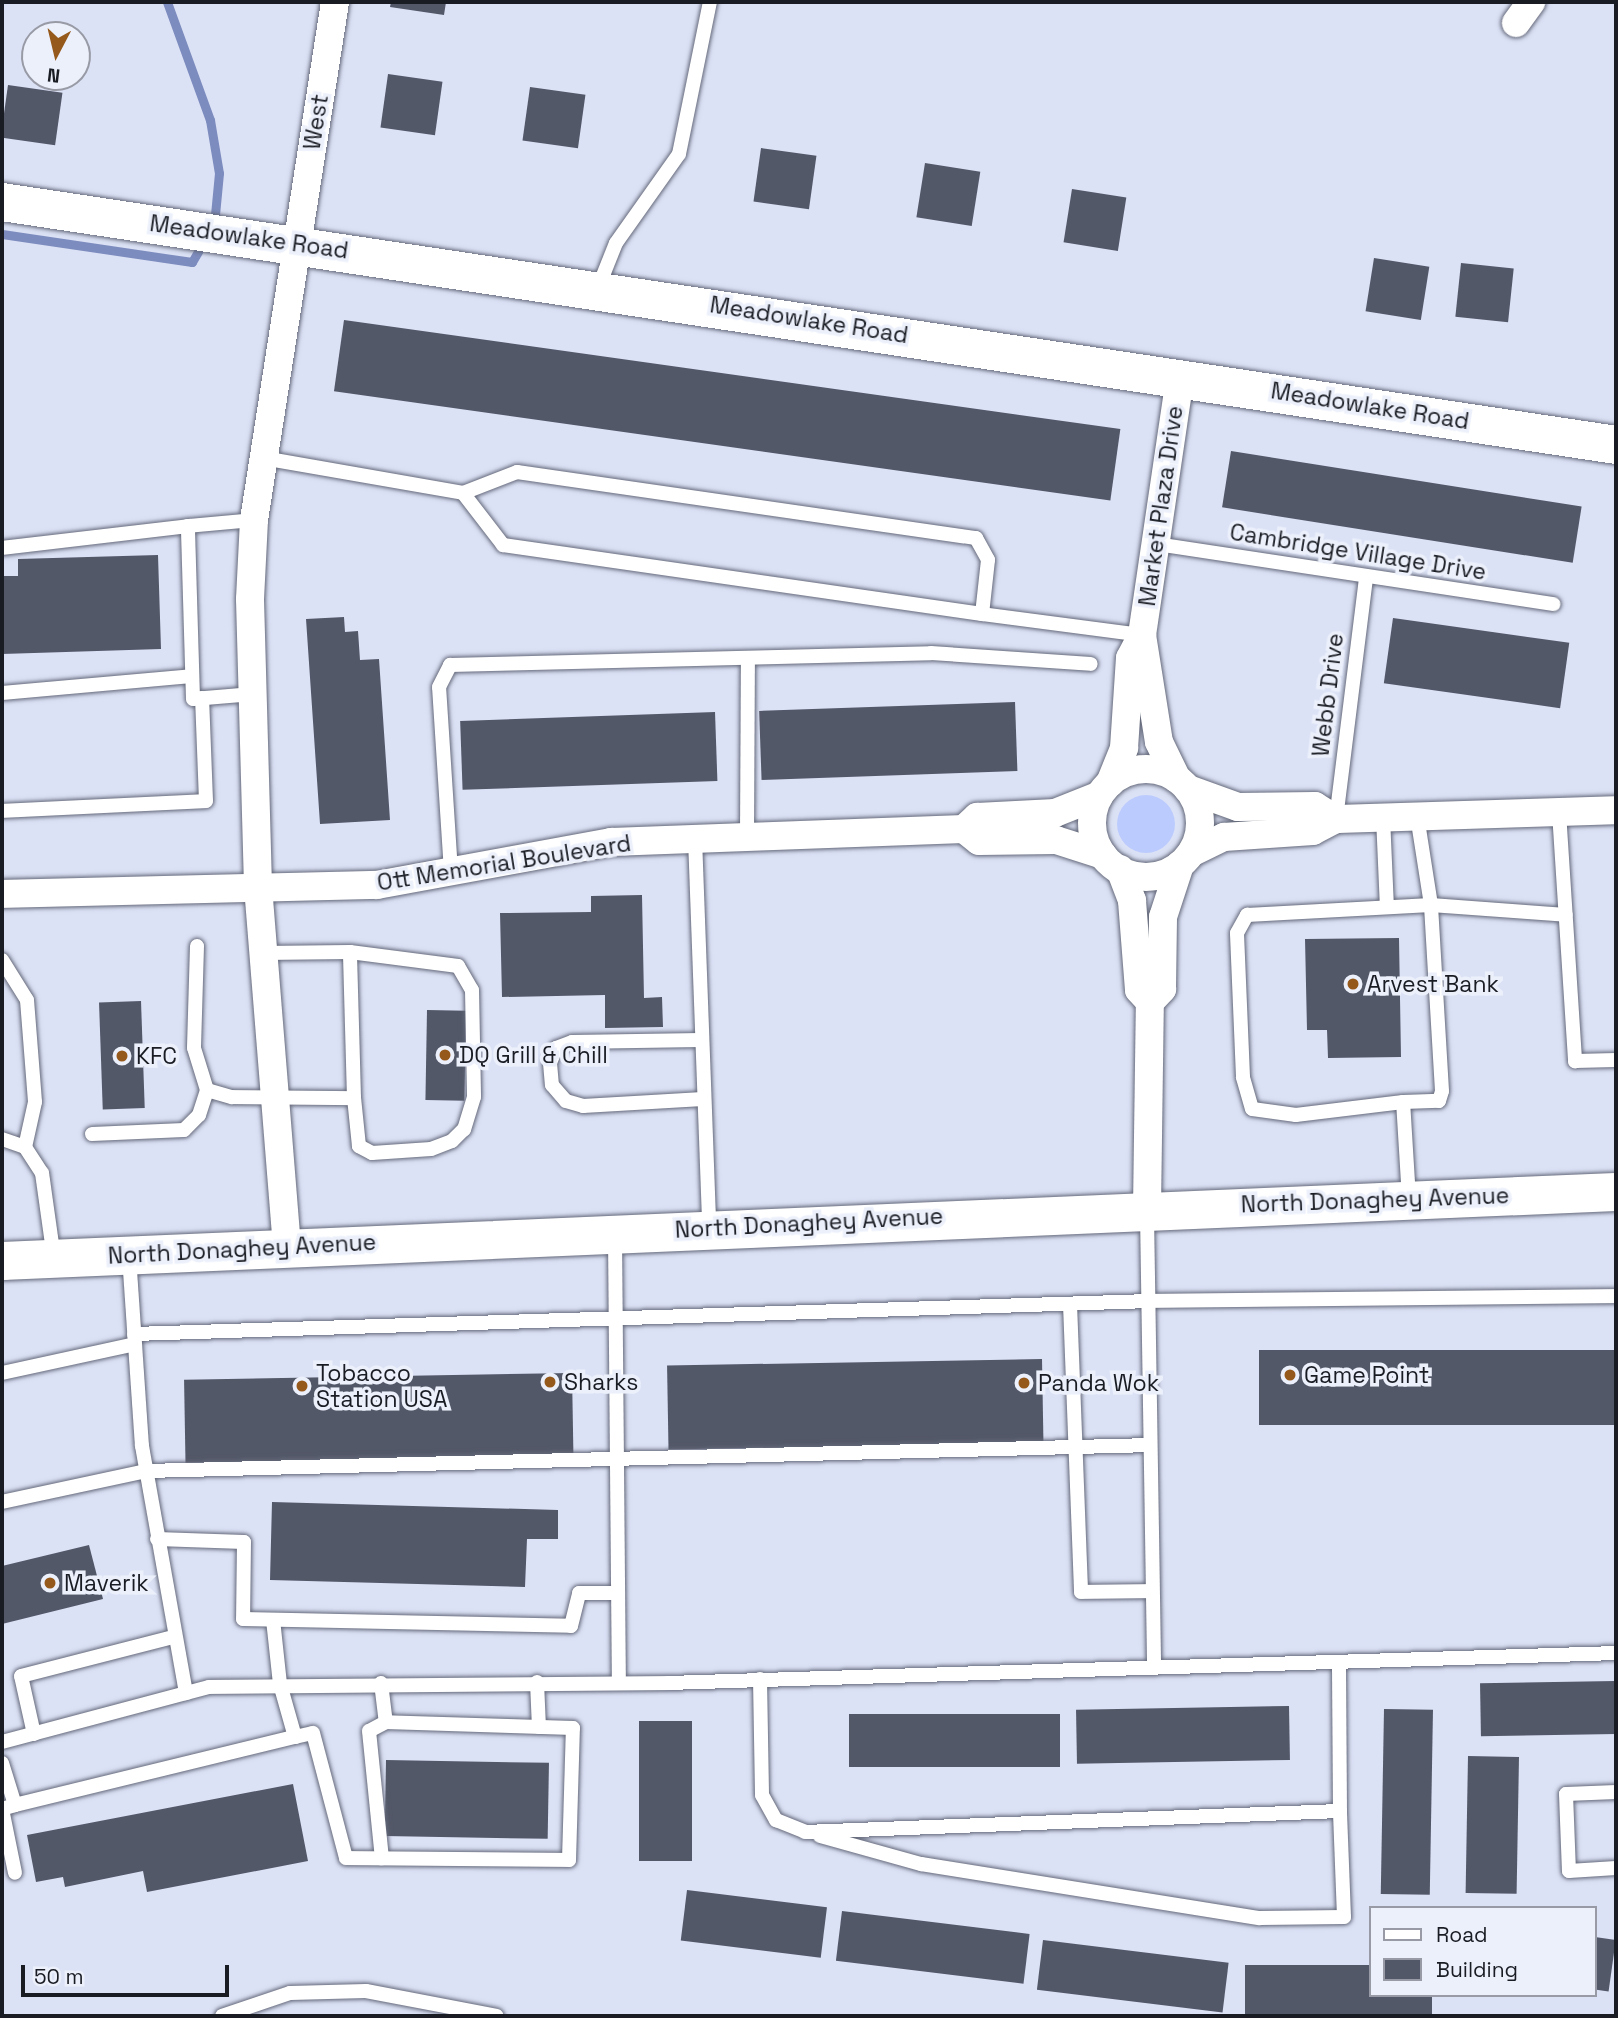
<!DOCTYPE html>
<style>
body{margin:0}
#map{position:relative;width:1618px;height:2018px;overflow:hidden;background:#dce2f6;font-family:"Space Grotesk",sans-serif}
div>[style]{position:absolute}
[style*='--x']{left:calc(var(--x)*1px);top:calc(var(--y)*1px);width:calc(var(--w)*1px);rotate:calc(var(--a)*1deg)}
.green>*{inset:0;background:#bccbfd}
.round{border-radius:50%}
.stream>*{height:9px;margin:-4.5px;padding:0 4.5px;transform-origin:4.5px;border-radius:4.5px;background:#7d8cbe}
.building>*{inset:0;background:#535868;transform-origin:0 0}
.roads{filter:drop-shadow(0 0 2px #64697a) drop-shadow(0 0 2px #64697a)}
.lane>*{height:14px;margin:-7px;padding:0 7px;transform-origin:7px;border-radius:7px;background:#fff}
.street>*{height:28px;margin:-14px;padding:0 14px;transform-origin:14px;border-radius:14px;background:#fff}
.street>.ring{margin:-14px;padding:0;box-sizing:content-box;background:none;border:28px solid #fff;border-radius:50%}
.secondary>*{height:38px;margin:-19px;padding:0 19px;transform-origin:19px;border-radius:19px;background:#fff}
.primary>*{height:38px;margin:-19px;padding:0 19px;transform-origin:19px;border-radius:19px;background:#fff}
.dots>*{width:19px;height:19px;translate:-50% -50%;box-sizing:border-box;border:4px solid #ecf0fb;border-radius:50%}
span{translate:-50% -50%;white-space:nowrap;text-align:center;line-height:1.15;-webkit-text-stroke:7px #ecf0fb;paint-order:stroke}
.street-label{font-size:23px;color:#1a1c23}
.poi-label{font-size:23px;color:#1a1c23}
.left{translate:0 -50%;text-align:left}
.frame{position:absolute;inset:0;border:4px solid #1a1c23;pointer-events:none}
.legend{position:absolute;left:1369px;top:1906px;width:228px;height:91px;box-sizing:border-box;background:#ecf0fb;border:2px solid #989ba5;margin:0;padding:9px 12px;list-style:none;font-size:21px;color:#1a1c23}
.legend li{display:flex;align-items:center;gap:14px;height:35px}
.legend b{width:35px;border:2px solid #989ba5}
.north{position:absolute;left:21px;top:21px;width:70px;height:70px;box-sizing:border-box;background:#ecf0fb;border:2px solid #989ba5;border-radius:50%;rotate:187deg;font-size:19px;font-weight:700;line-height:28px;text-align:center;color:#1a1c23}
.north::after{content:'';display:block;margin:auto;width:24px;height:32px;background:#95591b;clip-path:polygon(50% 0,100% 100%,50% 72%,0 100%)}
.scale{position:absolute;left:21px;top:1965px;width:208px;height:32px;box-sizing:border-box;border:4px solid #1a1c23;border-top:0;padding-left:9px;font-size:21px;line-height:24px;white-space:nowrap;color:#1a1c23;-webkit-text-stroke:5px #ecf0fb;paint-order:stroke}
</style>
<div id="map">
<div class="green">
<i class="round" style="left:1117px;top:795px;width:58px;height:58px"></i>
</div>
<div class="stream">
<i style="--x:167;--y:2;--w:126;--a:70"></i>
<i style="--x:210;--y:120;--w:54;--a:80.4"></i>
<i style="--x:219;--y:173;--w:52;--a:95.5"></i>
<i style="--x:2;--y:234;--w:192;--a:8.4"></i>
<i style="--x:192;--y:262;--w:22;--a:-60"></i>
</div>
<div class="building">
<i style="clip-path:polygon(391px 2px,446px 2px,444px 15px,390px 7px)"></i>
<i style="left:388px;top:74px;width:55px;height:54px;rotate:8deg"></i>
<i style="left:8px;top:85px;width:55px;height:53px;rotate:8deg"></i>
<i style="left:530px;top:87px;width:56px;height:54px;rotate:8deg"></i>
<i style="left:761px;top:148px;width:56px;height:54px;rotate:8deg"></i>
<i style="left:925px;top:163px;width:56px;height:55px;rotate:9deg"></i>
<i style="left:1072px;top:189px;width:55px;height:54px;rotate:9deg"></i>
<i style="left:1374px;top:258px;width:56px;height:54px;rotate:9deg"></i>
<i style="left:1461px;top:263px;width:53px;height:54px;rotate:6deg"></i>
<i style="left:344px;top:320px;width:784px;height:72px;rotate:8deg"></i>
<i style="left:1231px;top:451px;width:355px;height:57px;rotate:9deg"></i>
<i style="clip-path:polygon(158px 555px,161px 649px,2px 654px,2px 576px,18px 576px,18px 559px)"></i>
<i style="clip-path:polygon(344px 617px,345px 632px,358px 631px,360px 660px,379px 659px,390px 820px,320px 824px,306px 619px)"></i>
<i style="left:1393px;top:618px;width:178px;height:66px;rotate:8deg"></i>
<i style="left:1015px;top:702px;width:69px;height:256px;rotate:88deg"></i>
<i style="left:715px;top:712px;width:69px;height:255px;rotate:88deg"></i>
<i style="clip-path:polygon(642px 895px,644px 998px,662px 997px,663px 1027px,605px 1028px,605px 995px,502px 997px,500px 913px,591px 912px,591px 896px)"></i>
<i style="clip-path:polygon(1399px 938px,1401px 1057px,1328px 1058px,1327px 1030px,1307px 1030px,1305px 939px)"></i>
<i style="left:141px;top:1001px;width:107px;height:42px;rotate:88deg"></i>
<i style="left:427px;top:1010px;width:39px;height:90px;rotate:1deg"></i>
<i style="left:1616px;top:1350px;width:75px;height:357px;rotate:90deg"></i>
<i style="left:1042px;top:1359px;width:84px;height:375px;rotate:89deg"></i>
<i style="left:572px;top:1373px;width:83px;height:388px;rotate:89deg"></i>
<i style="clip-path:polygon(272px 1502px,558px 1510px,558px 1539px,527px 1539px,525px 1587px,270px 1580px)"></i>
<i style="clip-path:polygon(89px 1545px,103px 1599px,2px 1624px,2px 1566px)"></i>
<i style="left:1615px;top:1681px;width:53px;height:135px;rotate:89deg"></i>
<i style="left:1289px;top:1706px;width:54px;height:213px;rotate:89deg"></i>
<i style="left:1384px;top:1709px;width:49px;height:185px;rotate:1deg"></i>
<i style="left:1060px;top:1714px;width:53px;height:211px;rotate:90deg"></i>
<i style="left:639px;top:1721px;width:53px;height:140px"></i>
<i style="left:1468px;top:1756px;width:51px;height:137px;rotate:1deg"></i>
<i style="left:386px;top:1760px;width:163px;height:76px;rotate:1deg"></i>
<i style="clip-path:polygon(293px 1784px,308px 1861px,147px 1892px,143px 1871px,65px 1887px,63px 1877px,36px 1882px,27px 1835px)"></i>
<i style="left:687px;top:1890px;width:141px;height:51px;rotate:7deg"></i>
<i style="left:842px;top:1911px;width:189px;height:50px;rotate:7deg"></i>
<i style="left:1595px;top:1937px;width:21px;height:52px;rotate:8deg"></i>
<i style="left:1043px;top:1940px;width:187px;height:50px;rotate:7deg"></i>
<i style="clip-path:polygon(1245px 1965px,1371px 1965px,1371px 1995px,1432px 1995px,1432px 2016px,1245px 2016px)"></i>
</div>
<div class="roads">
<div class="lane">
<i style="--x:598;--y:288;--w:48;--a:-68.2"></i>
<i style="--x:616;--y:243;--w:109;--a:-54.7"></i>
<i style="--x:679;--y:154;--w:155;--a:-78.5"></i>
<i style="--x:263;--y:458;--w:203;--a:9.9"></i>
<i style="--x:463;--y:493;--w:58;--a:-21.3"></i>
<i style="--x:517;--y:472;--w:464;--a:8.2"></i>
<i style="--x:976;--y:538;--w:25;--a:61"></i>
<i style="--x:988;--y:560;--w:54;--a:96.3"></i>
<i style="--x:982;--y:614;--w:161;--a:7.5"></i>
<i style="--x:463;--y:493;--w:66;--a:52.4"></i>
<i style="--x:503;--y:545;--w:484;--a:8.2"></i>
<i style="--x:1156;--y:544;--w:402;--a:8.6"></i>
<i style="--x:2;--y:548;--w:187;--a:-6.7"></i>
<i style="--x:2;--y:693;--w:190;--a:-5.1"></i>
<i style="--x:253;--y:694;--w:60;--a:175.2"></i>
<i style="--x:193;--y:699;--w:173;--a:-91.7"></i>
<i style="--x:188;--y:526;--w:66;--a:-5.2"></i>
<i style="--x:2;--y:811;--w:204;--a:-2.8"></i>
<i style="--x:206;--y:801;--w:103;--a:-92.2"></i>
<i style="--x:1559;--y:812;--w:250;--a:86.3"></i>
<i style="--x:1575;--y:1061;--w:41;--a:-1.4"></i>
<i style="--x:1383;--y:817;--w:90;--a:87.5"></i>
<i style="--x:1336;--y:819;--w:244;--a:-82.9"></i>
<i style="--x:747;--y:836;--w:175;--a:-89.7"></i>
<i style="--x:695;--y:838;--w:390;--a:87.9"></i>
<i style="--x:451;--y:872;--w:185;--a:-93.7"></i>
<i style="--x:439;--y:687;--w:25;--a:-63"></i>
<i style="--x:450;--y:665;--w:481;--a:-1.4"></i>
<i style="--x:931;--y:653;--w:160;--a:3.9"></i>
<i style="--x:197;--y:946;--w:102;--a:91.7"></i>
<i style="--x:194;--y:1048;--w:44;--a:72.8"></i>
<i style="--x:207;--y:1090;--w:26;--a:16"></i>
<i style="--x:232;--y:1097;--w:122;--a:0.5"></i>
<i style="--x:354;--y:1098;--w:146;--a:-91.6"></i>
<i style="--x:350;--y:952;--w:87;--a:179.3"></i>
<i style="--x:350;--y:952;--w:109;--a:7.4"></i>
<i style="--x:458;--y:966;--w:28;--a:60"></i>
<i style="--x:472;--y:990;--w:107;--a:88.9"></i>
<i style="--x:474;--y:1097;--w:34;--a:107"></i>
<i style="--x:464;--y:1129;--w:17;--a:135"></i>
<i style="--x:452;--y:1141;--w:22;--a:159"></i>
<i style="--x:431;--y:1149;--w:59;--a:176.1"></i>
<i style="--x:372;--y:1153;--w:15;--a:-152"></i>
<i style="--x:359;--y:1146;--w:48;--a:-95.9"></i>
<i style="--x:2;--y:960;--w:47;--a:58"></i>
<i style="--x:27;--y:1000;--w:102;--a:85.5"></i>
<i style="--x:35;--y:1102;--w:46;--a:102.5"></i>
<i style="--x:701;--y:1040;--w:129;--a:179.1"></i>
<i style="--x:572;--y:1042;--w:17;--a:159"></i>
<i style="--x:556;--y:1048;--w:16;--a:112"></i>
<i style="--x:550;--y:1063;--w:22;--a:85"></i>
<i style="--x:552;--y:1085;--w:21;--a:49"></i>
<i style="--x:566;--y:1101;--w:18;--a:16"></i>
<i style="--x:583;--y:1106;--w:120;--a:-3.3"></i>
<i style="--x:1403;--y:1102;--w:108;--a:173.1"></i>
<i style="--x:1296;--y:1115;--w:44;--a:-172.2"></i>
<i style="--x:1252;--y:1109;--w:33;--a:-106"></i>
<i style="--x:1243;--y:1077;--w:144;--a:-92.4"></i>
<i style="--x:1237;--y:933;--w:21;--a:-61"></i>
<i style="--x:1247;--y:915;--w:184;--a:-3.1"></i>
<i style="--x:1431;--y:905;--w:135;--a:4.2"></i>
<i style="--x:92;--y:1134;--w:92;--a:-2.5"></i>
<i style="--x:184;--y:1130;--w:21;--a:-45"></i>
<i style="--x:199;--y:1115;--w:26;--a:-72"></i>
<i style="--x:2;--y:1139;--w:24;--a:19"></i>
<i style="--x:25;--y:1147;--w:31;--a:57"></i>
<i style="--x:42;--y:1173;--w:86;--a:82"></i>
<i style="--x:1409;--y:1199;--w:97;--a:-93.5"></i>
<i style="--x:1403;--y:1102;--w:36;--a:-2"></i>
<i style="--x:1439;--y:1101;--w:10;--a:-73"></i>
<i style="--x:1442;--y:1091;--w:186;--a:-93.4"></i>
<i style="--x:1431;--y:905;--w:90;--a:-98.9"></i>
<i style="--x:1147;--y:1214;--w:453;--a:89.1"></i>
<i style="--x:615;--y:1236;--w:447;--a:89.5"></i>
<i style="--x:129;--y:1256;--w:190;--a:86.1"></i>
<i style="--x:142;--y:1446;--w:251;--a:79.9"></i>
<i style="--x:1070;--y:1304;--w:288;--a:87.8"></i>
<i style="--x:1081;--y:1592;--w:71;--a:-0.8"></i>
<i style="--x:134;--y:1334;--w:1015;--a:-1.86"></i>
<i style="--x:1148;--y:1301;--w:468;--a:-0.6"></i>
<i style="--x:2;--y:1373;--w:136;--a:-12.3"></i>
<i style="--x:2;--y:1502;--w:147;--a:-12.1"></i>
<i style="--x:146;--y:1471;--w:1004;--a:-1.48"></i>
<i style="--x:157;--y:1539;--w:87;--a:2"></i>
<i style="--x:244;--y:1542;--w:77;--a:90.7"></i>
<i style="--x:243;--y:1619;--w:328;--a:1.2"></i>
<i style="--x:571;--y:1626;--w:34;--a:-76"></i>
<i style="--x:579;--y:1593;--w:39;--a:0"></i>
<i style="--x:760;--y:1679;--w:116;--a:89"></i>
<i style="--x:762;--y:1795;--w:29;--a:61"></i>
<i style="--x:776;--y:1820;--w:31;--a:22"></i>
<i style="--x:805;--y:1832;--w:535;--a:-2.25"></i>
<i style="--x:1340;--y:1811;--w:149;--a:-90.4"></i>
<i style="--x:537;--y:1682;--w:45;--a:87.5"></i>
<i style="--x:381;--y:1683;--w:39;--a:83"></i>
<i style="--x:34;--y:1734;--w:59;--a:-102.6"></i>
<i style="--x:21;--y:1676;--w:157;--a:-14.4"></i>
<i style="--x:295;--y:1737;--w:18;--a:-13"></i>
<i style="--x:313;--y:1733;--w:129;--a:75.2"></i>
<i style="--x:346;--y:1858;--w:223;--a:0.5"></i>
<i style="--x:569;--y:1860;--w:132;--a:-88.3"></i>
<i style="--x:573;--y:1728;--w:187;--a:-178.2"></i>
<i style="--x:386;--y:1722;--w:19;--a:152"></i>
<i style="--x:369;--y:1731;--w:128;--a:84.2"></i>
<i style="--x:2;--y:1742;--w:214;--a:-14.9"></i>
<i style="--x:209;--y:1687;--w:459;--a:-0.5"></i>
<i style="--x:668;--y:1683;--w:948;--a:-1.81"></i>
<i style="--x:2;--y:1763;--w:44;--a:72.8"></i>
<i style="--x:15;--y:1805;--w:14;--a:163"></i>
<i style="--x:2;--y:1809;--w:65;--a:78.5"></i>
<i style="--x:1616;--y:1792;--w:50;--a:177.7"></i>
<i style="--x:1566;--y:1794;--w:77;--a:87.8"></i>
<i style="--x:1569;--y:1871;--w:47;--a:-3.7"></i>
<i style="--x:15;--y:1805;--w:288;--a:-13.7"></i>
<i style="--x:295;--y:1737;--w:55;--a:-105.8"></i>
<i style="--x:280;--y:1684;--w:64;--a:-96.2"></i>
<i style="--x:820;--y:1836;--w:105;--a:15.5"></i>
<i style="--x:921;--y:1864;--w:343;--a:9.1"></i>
<i style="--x:1260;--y:1918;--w:84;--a:-0.7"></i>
<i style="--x:1344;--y:1917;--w:106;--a:-92.2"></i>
<i style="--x:222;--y:2016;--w:72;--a:-18.7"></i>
<i style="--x:290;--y:1993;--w:76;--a:-1.5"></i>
<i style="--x:366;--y:1991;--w:133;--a:10.8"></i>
</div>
<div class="street">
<i style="--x:1516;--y:23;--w:26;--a:-54"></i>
<i style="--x:1142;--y:635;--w:108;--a:81"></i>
<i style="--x:1159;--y:742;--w:41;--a:64.1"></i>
<i class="ring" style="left:1092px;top:769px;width:80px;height:80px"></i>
<i style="--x:1110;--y:783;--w:38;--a:-68"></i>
<i style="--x:1124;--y:748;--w:90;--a:-86.2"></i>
<i style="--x:1130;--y:658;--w:26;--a:-62"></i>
<i style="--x:1142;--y:635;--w:261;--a:-81.6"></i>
<i style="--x:1188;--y:789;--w:53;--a:19.8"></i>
<i style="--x:1238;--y:807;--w:77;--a:-0.7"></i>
<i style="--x:1315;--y:806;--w:25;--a:32"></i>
<i style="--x:964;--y:829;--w:19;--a:39"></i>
<i style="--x:979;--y:841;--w:77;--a:-0.7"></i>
<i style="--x:1056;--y:840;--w:49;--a:17.7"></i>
<i style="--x:1191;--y:853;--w:37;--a:-26"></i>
<i style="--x:1224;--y:837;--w:89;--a:-3.9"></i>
<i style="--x:1313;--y:831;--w:26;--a:-28"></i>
<i style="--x:1336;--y:819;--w:280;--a:-1.8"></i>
<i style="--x:1120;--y:869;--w:34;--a:69"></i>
<i style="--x:1132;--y:901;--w:89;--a:85.5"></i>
<i style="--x:1139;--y:990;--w:16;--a:47"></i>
<i style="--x:2;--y:894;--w:375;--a:-1.4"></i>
<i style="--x:377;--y:885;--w:238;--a:-10.4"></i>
<i style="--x:611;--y:842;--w:353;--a:-2.1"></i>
<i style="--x:964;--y:829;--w:18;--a:-43"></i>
<i style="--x:977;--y:817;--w:78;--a:-2.9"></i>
<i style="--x:1055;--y:813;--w:48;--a:-21.8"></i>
<i style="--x:1147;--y:1208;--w:206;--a:-89.2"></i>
<i style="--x:1150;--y:1002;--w:18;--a:-47"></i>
<i style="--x:1162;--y:989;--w:72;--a:-89.2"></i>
<i style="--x:1163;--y:917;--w:55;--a:-71.9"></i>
<i style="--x:287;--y:1247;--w:362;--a:-94.6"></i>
<i style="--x:258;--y:886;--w:287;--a:-91.6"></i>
<i style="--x:250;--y:599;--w:79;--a:-87.1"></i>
<i style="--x:254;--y:520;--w:524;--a:-81.11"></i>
</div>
<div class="secondary">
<i style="--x:2;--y:202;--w:1632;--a:8.56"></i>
<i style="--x:2;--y:1261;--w:1615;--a:-2.45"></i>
</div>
<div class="primary">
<i style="--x:2;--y:1261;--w:2;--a:0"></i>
</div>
</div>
<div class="dots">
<i style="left:1353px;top:984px;background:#95591b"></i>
<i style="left:445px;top:1055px;background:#95591b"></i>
<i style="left:122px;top:1056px;background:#95591b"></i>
<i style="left:1290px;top:1375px;background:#95591b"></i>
<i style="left:550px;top:1382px;background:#95591b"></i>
<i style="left:1024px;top:1383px;background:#95591b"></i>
<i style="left:302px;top:1386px;background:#95591b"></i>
<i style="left:50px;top:1583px;background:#95591b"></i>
</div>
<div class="street-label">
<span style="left:316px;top:122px;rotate:-81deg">West</span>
<span style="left:249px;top:237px;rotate:8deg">Meadowlake Road</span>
<span style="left:809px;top:320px;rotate:9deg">Meadowlake Road</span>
<span style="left:1370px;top:406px;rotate:9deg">Meadowlake Road</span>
<span style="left:1161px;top:506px;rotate:-82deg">Market Plaza Drive</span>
<span style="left:1358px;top:552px;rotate:9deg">Cambridge Village Drive</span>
<span style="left:1328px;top:695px;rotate:-83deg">Webb Drive</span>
<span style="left:504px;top:863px;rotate:-9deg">Ott Memorial Boulevard</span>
<span style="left:1375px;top:1200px;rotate:-2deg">North Donaghey Avenue</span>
<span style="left:809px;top:1223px;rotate:-3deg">North Donaghey Avenue</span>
<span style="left:242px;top:1249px;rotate:-3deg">North Donaghey Avenue</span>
</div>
<div class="poi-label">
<span class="left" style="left:1367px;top:984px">Arvest Bank</span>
<span class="left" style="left:459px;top:1055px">DQ Grill &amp; Chill</span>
<span class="left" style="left:136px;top:1056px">KFC</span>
<span class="left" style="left:316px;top:1386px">Tobacco<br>Station USA</span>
<span class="left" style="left:1304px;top:1375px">Game Point</span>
<span class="left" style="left:564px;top:1382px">Sharks</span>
<span class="left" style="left:1038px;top:1383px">Panda Wok</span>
<span class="left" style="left:64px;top:1583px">Maverik</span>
</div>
<div class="frame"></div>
<ul class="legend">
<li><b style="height:9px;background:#fff"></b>Road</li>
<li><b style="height:19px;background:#535868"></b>Building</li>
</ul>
<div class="north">N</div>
<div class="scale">50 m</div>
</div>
